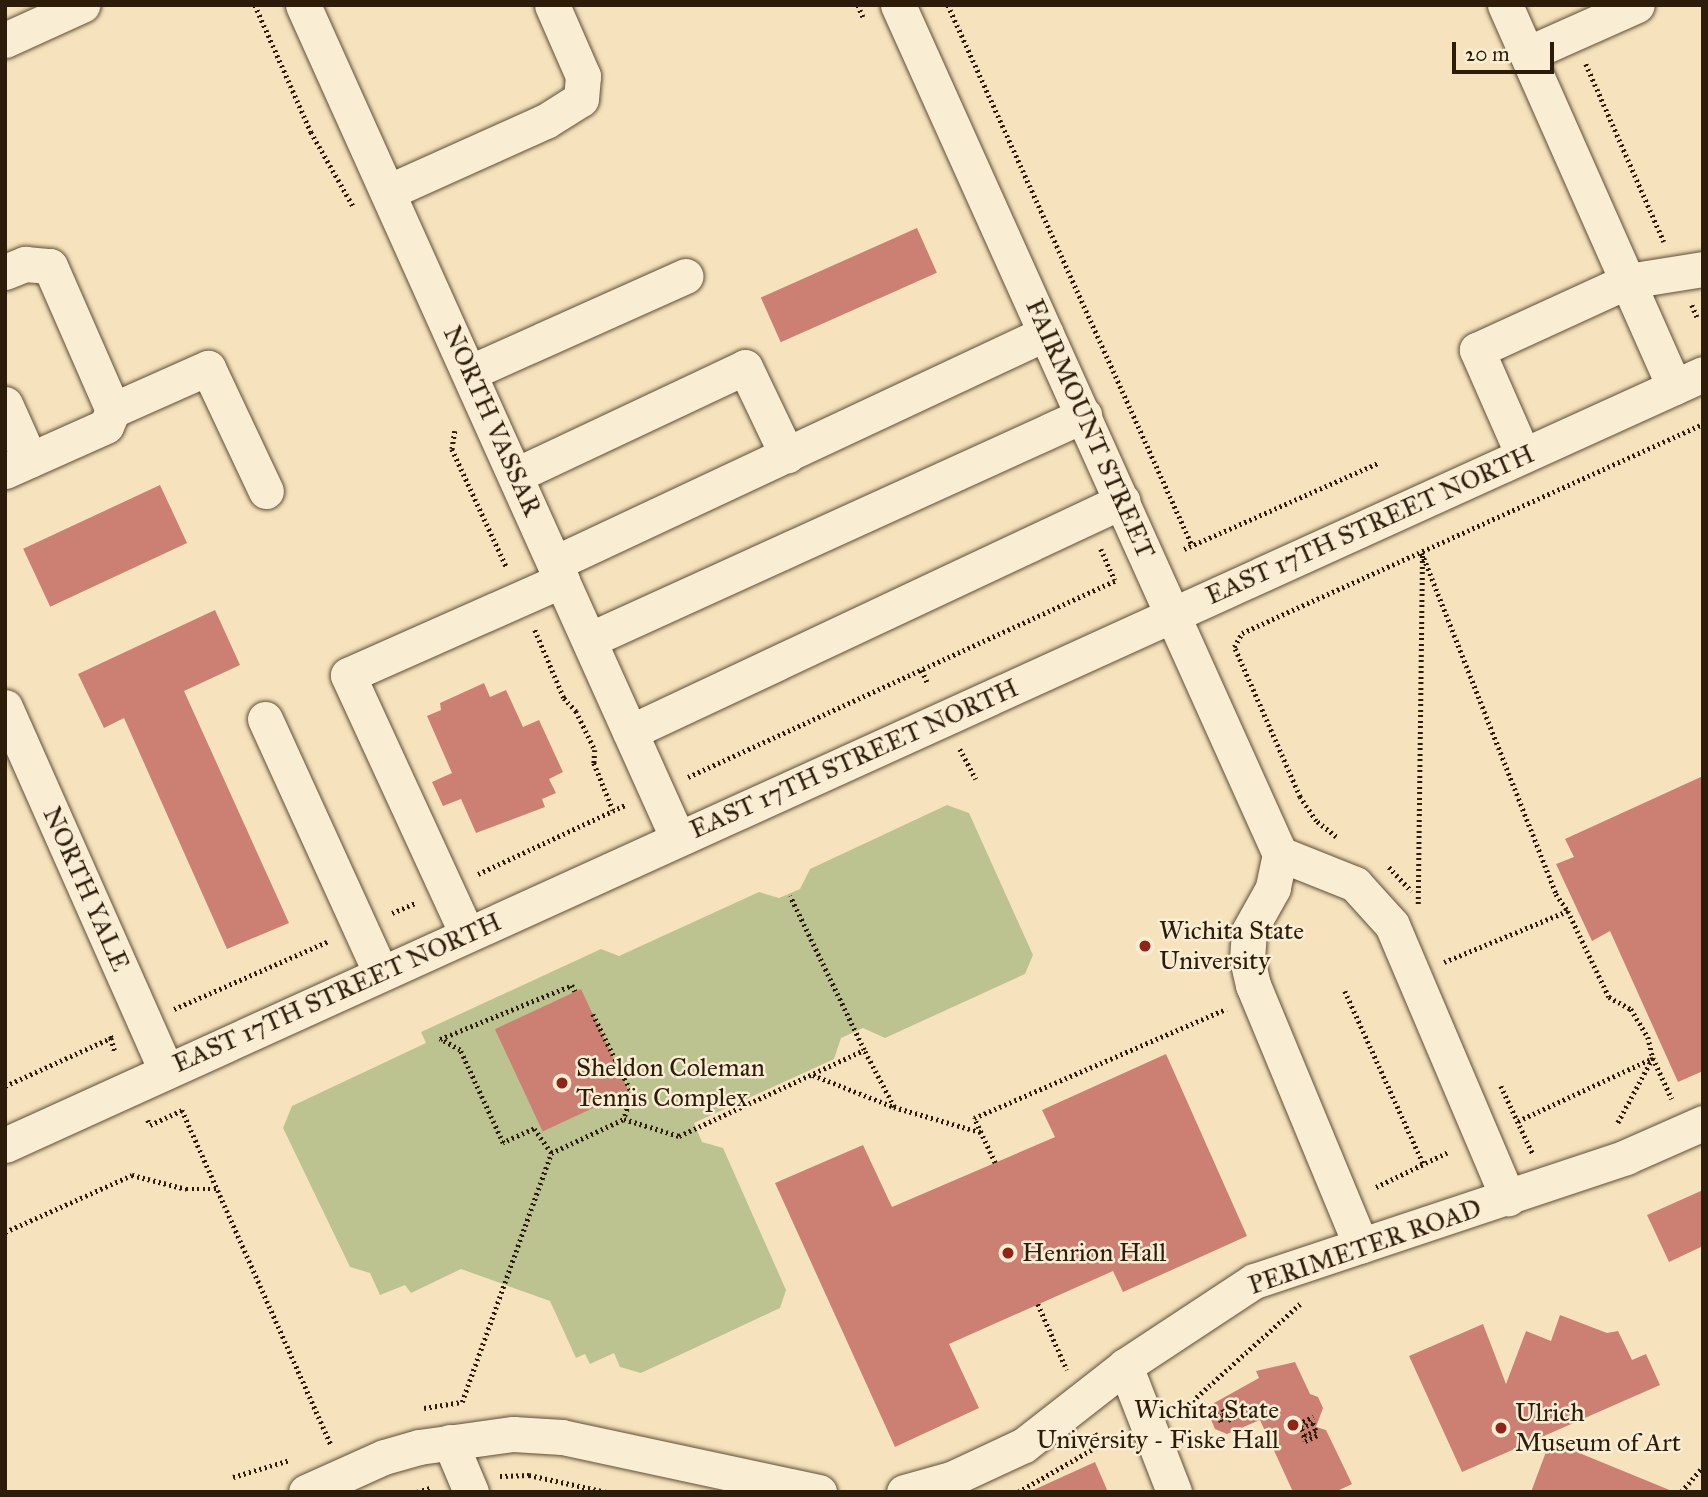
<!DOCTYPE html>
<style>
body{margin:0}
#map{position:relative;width:1708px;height:1497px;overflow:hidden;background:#f6e3bd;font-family:"IM FELL Great Primer",serif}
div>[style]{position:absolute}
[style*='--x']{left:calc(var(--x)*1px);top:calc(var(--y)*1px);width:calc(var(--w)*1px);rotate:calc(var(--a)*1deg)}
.green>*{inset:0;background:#bdc390}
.building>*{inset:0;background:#cc8073;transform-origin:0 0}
.path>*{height:4.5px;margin-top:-2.25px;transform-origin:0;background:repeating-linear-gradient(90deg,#2d1c0a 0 2px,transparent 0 5.5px)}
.roads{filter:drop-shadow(0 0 2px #5f4e37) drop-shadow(0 0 2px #5f4e37)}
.minor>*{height:35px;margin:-17.5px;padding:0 17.5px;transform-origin:17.5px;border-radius:17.5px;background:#f9edd4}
.dots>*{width:19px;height:19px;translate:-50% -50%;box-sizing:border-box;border:4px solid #f9edd4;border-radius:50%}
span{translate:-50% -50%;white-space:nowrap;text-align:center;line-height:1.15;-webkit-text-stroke:5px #f9edd4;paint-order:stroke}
.street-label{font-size:26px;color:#2d1c0a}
.poi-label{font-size:26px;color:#2d1c0a}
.left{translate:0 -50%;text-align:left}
.right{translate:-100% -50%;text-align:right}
.frame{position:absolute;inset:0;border:7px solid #2d1c0a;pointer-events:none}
.scale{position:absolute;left:1452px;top:42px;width:102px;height:32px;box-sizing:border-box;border:4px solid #2d1c0a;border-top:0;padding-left:9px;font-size:21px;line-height:24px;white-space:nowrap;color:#2d1c0a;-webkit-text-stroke:5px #f9edd4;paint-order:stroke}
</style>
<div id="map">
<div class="green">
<i style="clip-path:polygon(947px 805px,969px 813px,1033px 955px,1025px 974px,885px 1038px,863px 1028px,841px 1038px,834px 1059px,694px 1123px,702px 1142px,723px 1148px,786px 1290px,780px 1308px,641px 1373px,620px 1367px,614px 1353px,590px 1364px,585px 1354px,576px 1358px,550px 1301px,461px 1269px,411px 1293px,405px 1285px,380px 1295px,370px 1273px,350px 1267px,283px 1128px,292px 1106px,426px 1043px,421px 1032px,601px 949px,619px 956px,759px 892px,779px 898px,800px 889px,810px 869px)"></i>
</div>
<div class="building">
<i style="left:917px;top:228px;width:49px;height:171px;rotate:66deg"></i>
<i style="left:160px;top:485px;width:64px;height:151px;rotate:65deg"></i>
<i style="clip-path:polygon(215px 610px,240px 665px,184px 691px,289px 923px,227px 949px,124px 718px,104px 728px,78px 674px)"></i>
<i style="clip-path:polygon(484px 683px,490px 697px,506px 690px,523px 727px,539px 720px,563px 772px,549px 779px,556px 793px,542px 799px,545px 807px,476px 833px,461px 799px,443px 806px,432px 782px,452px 773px,427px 716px,441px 710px,440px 703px)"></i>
<i style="clip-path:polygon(1703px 776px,1703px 1071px,1678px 1082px,1610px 931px,1592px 941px,1556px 864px,1574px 857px,1565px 839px)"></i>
<i style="left:581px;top:989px;width:113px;height:95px;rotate:65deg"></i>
<i style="clip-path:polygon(1166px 1054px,1247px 1236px,1123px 1292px,1113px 1271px,949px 1344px,979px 1408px,895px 1447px,775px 1183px,863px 1145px,892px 1207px,1055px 1137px,1042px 1110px)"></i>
<i style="clip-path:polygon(1703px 1190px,1703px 1246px,1669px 1262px,1647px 1215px)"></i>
<i style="clip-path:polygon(1560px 1315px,1607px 1333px,1618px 1331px,1632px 1360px,1646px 1354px,1660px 1385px,1462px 1472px,1409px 1356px,1483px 1324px,1506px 1384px,1526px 1331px,1551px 1341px)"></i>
<i style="clip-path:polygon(1295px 1362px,1310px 1394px,1318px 1397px,1323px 1408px,1316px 1427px,1326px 1430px,1352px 1484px,1335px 1492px,1293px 1492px,1260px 1420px,1227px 1434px,1215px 1429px,1209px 1415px,1214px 1403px,1259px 1378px,1256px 1371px)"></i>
<i style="clip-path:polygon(1550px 1441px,1672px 1491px,1671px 1492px,1531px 1492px)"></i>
<i style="clip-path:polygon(1095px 1462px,1108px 1492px,1029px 1492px)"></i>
</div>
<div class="path">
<i style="--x:255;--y:5;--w:139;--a:66.2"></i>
<i style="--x:311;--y:132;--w:85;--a:60.4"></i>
<i style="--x:858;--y:5;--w:13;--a:67"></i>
<i style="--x:948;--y:5;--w:593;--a:65.68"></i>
<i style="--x:1586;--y:64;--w:194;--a:66.3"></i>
<i style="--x:1692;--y:305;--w:13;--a:67"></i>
<i style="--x:455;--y:431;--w:18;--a:99"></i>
<i style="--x:452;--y:449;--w:131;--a:65.2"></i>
<i style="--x:1101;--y:549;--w:34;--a:66"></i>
<i style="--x:1184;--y:549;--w:214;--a:-23.9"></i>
<i style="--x:535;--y:630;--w:74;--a:66.9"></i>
<i style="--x:564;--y:698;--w:18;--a:47"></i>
<i style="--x:576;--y:711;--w:43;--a:64"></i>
<i style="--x:595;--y:750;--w:13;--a:94"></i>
<i style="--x:594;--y:763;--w:51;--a:68"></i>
<i style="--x:922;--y:670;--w:13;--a:67"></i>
<i style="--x:960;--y:749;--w:34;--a:62"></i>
<i style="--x:688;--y:777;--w:471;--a:-24.7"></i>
<i style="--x:1336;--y:837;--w:26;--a:-141"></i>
<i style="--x:1316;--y:821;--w:29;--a:-124"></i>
<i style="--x:1300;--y:797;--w:164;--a:-113.7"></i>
<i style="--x:1234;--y:647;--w:16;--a:-60"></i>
<i style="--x:1242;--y:633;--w:506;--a:-24.39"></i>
<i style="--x:1389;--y:867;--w:33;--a:47"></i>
<i style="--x:478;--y:874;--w:162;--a:-25.1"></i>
<i style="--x:1418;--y:904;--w:351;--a:-89.3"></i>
<i style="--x:1422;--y:553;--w:366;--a:68.5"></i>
<i style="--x:1556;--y:894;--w:21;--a:55"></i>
<i style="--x:392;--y:913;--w:26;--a:-23"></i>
<i style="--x:1444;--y:962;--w:134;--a:-22.4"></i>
<i style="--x:1568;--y:911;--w:95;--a:64.5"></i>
<i style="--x:1609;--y:997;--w:25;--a:29"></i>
<i style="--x:1631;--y:1009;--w:33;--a:59"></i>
<i style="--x:1648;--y:1037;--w:22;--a:77"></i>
<i style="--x:1653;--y:1058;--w:74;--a:118.3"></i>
<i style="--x:1345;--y:991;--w:189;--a:65.6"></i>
<i style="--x:174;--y:1009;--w:169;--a:-23.7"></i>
<i style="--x:593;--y:1014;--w:88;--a:63.7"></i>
<i style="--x:632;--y:1093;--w:27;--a:107"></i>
<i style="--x:111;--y:1038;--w:15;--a:74"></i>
<i style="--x:813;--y:1075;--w:87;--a:21.6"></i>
<i style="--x:894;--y:1107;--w:64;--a:-117.8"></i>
<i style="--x:5;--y:1086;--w:116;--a:-24.4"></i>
<i style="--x:111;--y:1038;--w:5;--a:-112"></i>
<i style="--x:1501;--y:1086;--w:75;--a:64.8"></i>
<i style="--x:894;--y:1107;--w:90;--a:16.2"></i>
<i style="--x:148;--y:1120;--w:5;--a:68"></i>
<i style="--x:150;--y:1125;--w:35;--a:-25"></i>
<i style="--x:182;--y:1110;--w:367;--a:66"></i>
<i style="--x:1518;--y:1121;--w:149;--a:-25"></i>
<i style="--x:1653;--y:1058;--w:45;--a:65.1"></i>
<i style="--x:551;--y:1153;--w:29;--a:-125"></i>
<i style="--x:534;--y:1129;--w:34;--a:156"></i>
<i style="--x:503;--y:1143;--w:102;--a:-114.8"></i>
<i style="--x:460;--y:1050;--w:23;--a:-151"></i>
<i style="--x:440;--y:1039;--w:143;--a:-22.2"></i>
<i style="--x:572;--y:985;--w:7;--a:63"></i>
<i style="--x:995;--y:1163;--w:50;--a:-115"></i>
<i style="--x:974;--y:1118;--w:275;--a:-23.4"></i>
<i style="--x:1376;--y:1187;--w:82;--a:-25.9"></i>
<i style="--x:5;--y:1232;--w:139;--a:-24.2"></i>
<i style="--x:132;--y:1175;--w:56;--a:14.5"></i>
<i style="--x:186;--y:1189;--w:32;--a:0"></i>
<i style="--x:1038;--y:1304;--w:72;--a:66.3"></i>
<i style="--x:424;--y:1408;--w:38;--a:-9"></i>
<i style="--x:462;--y:1402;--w:264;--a:-70.3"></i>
<i style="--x:551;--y:1153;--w:81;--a:-25"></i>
<i style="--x:624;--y:1119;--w:58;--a:17.2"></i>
<i style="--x:679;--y:1136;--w:204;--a:-24.9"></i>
<i style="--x:864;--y:1050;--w:171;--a:-115.7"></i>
<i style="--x:1223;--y:1409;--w:12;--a:66"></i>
<i style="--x:1228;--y:1420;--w:6;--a:-18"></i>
<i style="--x:1234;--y:1418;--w:13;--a:-113"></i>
<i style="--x:1180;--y:1412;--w:163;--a:-42"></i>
<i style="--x:1221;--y:1422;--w:11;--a:-112"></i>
<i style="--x:1217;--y:1412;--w:8;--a:23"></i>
<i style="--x:1313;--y:1423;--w:9;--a:69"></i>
<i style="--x:1316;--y:1431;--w:12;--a:156"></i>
<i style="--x:1305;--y:1436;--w:9;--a:-117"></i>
<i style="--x:1301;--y:1428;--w:13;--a:-23"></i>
<i style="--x:1302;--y:1428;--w:6;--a:-135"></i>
<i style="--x:1298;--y:1424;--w:17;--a:-25"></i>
<i style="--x:1095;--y:1433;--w:13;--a:63"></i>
<i style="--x:1304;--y:1435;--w:6;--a:81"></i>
<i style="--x:1305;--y:1441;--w:14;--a:-25"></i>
<i style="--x:500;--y:1476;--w:29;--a:-2"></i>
<i style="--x:529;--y:1475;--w:79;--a:12.4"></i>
<i style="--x:233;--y:1477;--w:59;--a:-16.6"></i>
<i style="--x:417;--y:1492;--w:14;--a:-17"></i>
<i style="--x:1018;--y:1492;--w:114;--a:-29.9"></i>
<i style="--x:1681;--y:1492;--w:33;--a:-49"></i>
</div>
<div class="roads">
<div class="minor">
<i style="--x:303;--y:5;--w:914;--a:65.79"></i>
<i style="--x:898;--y:5;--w:931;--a:65.78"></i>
<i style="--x:1280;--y:854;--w:35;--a:102"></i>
<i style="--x:1273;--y:888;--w:49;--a:119.2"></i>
<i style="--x:1249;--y:931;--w:28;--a:94"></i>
<i style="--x:1247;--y:959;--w:27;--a:77"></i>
<i style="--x:1253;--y:985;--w:282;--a:67.5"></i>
<i style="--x:1505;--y:5;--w:418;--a:66.1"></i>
<i style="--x:5;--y:40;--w:85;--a:-24.4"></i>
<i style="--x:1527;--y:54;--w:120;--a:-24"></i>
<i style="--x:390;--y:191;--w:171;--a:-24.2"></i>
<i style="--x:546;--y:121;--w:41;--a:-32.2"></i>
<i style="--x:581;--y:99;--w:23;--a:-85"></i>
<i style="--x:583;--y:76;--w:77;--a:-113.6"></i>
<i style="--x:5;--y:272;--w:22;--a:-22"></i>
<i style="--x:25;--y:264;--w:25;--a:5"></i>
<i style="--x:50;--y:266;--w:157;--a:66.4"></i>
<i style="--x:113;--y:410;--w:17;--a:114"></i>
<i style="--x:106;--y:426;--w:111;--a:156"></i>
<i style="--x:471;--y:372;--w:235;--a:-24.1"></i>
<i style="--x:5;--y:404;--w:61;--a:65.9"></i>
<i style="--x:113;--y:410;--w:104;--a:-23.9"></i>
<i style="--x:208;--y:368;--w:136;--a:64.8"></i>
<i style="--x:1523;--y:455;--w:115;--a:-113.7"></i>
<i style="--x:1477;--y:350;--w:166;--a:-24.6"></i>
<i style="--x:1628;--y:281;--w:76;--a:-9.1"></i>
<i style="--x:516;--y:475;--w:253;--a:-25.2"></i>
<i style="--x:745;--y:367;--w:98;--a:64.5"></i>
<i style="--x:555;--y:563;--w:542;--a:-25.1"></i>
<i style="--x:589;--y:640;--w:544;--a:-24.44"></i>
<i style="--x:5;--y:707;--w:397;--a:66.1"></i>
<i style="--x:265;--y:719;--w:279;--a:65.5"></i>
<i style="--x:630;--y:732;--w:544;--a:-25.15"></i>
<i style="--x:1280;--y:854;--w:81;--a:21.8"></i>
<i style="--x:1355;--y:884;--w:55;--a:47.9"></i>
<i style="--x:1392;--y:925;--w:297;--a:67"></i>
<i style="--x:467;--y:934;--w:285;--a:-114.7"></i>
<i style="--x:348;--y:675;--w:234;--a:-23.9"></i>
<i style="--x:5;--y:1145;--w:1865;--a:-24.42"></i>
<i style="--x:1125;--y:1366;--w:135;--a:68.7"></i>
<i style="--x:450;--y:1442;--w:54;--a:67.2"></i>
<i style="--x:306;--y:1492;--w:85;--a:-24.2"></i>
<i style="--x:384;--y:1457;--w:36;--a:-16"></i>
<i style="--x:419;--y:1447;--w:95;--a:-7.9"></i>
<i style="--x:513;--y:1434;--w:49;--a:3.5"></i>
<i style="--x:562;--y:1437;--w:263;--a:12.1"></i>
<i style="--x:904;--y:1492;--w:49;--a:-15.5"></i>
<i style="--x:951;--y:1479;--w:81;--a:-25"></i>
<i style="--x:1024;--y:1445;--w:128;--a:-38"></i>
<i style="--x:1125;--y:1366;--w:154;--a:-33.4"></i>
<i style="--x:1254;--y:1281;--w:392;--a:-18.4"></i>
<i style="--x:1626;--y:1157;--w:84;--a:-23.8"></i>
</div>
</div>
<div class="dots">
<i style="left:1145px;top:946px;background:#8f2418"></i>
<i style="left:562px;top:1083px;background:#8f2418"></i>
<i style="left:1008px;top:1253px;background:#8f2418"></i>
<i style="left:1293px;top:1425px;background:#8f2418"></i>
<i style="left:1501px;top:1428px;background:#8f2418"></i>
</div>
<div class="street-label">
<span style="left:492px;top:421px;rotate:66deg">NORTH VASSAR</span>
<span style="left:1090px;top:429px;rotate:66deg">FAIRMOUNT STREET</span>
<span style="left:1370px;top:525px;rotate:-24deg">EAST 17TH STREET NORTH</span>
<span style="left:854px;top:759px;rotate:-24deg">EAST 17TH STREET NORTH</span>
<span style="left:86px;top:889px;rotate:66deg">NORTH YALE</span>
<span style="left:337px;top:993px;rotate:-24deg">EAST 17TH STREET NORTH</span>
<span style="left:1365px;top:1247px;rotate:-19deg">PERIMETER ROAD</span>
</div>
<div class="poi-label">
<span class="left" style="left:1159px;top:946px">Wichita State<br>University</span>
<span class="left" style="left:576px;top:1083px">Sheldon Coleman<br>Tennis Complex</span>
<span class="left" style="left:1022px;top:1253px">Henrion Hall</span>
<span class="right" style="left:1279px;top:1425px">Wichita State<br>University - Fiske Hall</span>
<span class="left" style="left:1515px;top:1428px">Ulrich<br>Museum of Art</span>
</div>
<div class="frame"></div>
<div class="scale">20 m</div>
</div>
